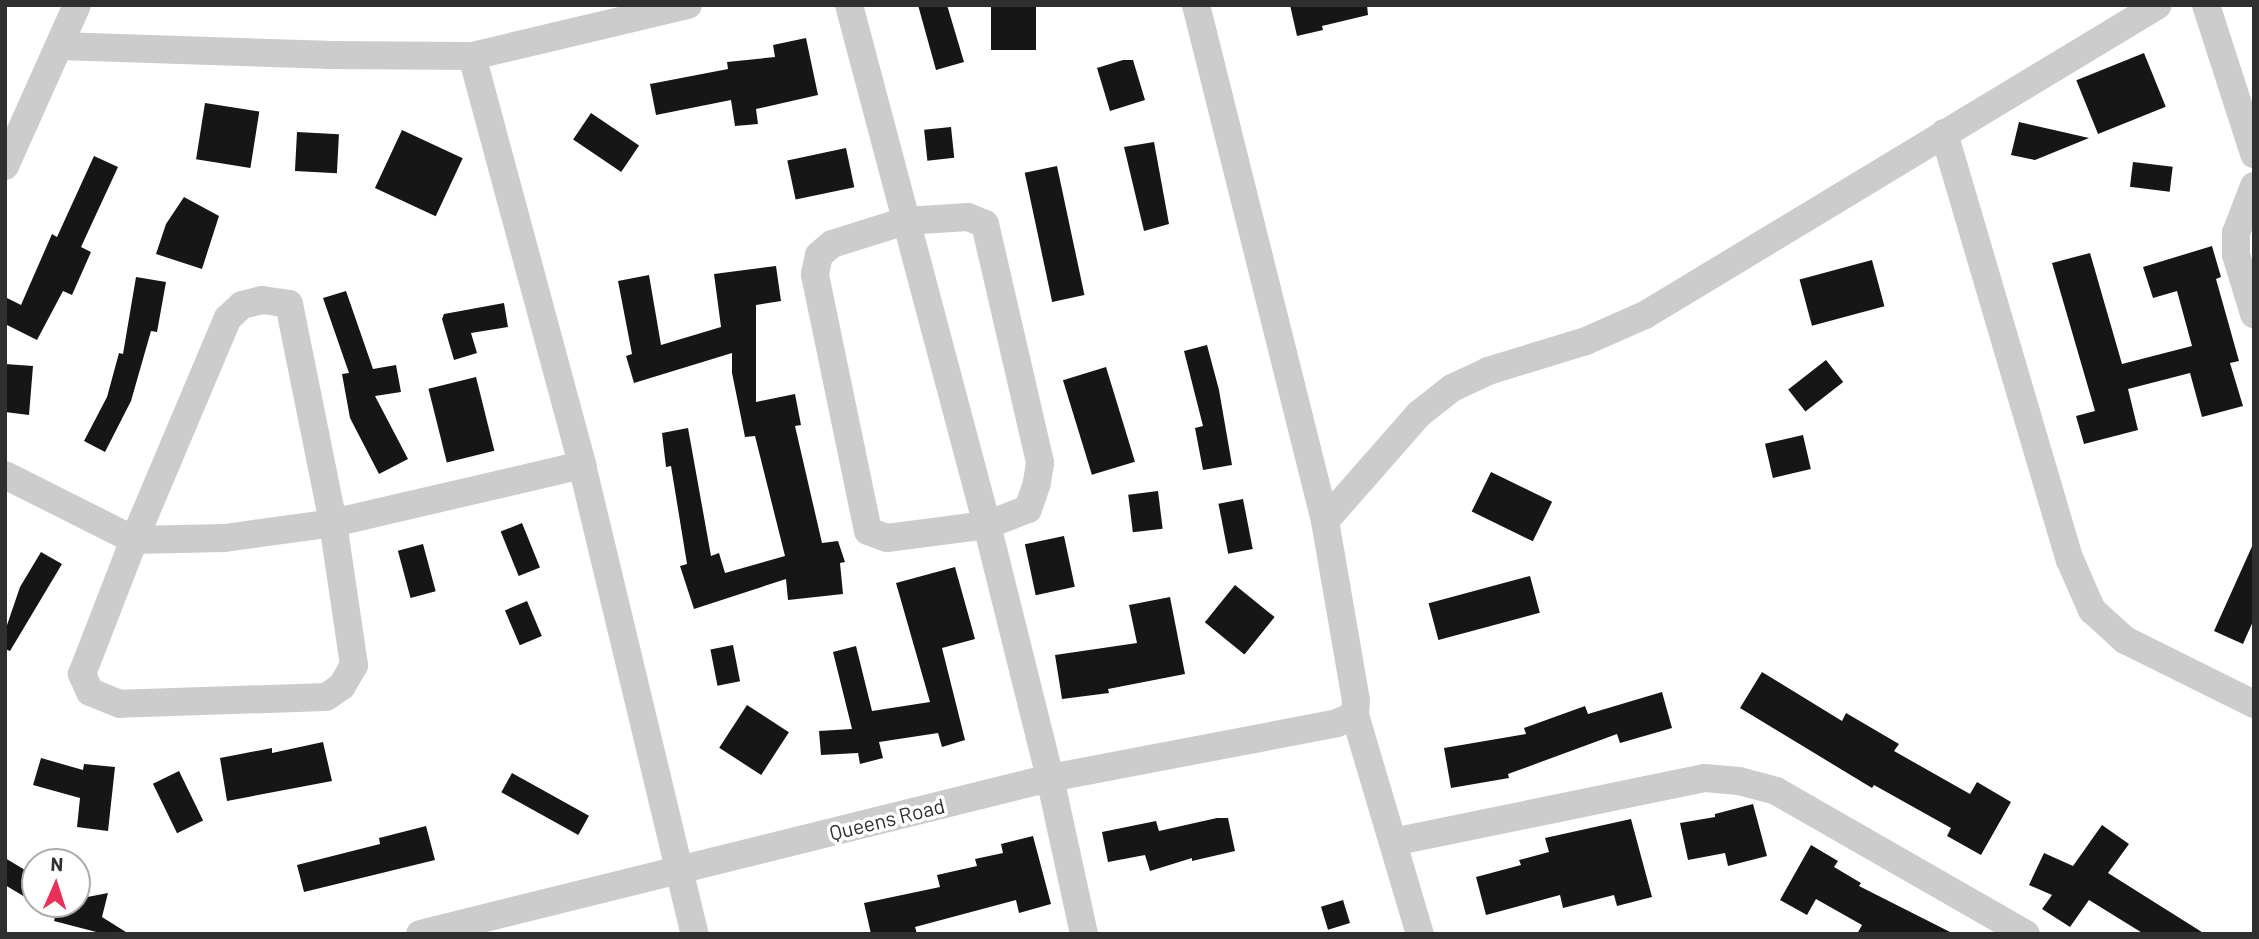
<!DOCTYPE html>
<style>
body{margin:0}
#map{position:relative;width:2259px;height:939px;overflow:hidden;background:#fff;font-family:Barlow,sans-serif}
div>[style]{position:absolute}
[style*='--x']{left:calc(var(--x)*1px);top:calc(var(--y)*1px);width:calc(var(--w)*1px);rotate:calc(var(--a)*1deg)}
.building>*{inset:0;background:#161616;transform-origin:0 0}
.minor>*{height:28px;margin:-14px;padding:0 14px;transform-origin:14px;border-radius:14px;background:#ccc}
span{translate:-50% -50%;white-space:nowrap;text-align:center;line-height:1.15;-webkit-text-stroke:7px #fff;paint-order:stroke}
.street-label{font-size:21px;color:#2f2f2f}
.frame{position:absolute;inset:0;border:7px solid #2f2f2f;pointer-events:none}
.north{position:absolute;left:21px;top:848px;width:70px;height:70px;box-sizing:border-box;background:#fff;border:2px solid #acacac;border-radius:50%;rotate:3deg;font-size:19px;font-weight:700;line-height:28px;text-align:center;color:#2f2f2f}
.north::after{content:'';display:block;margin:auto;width:24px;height:32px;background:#e7305a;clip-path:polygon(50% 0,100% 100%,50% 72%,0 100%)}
</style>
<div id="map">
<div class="building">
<i style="clip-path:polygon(918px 5px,947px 5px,964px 62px,936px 70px)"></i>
<i style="left:991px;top:5px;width:45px;height:45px"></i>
<i style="clip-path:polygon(1290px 5px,1367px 5px,1368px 15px,1322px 26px,1323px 30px,1297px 36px)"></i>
<i style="clip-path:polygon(806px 38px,818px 95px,756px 109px,758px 124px,735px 126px,731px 100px,656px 115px,650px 84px,728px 69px,727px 62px,775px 57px,773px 45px)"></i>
<i style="left:2144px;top:53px;width:58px;height:73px;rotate:68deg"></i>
<i style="clip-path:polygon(1123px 60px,1133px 60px,1145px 100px,1110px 111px,1097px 68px)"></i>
<i style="left:205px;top:103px;width:55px;height:57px;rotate:9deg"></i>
<i style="left:591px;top:113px;width:58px;height:32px;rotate:34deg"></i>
<i style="clip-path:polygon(2019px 122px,2089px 138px,2035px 160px,2011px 155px)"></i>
<i style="left:951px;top:127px;width:31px;height:27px;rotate:84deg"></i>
<i style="left:402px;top:130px;width:67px;height:64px;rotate:25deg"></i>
<i style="left:297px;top:132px;width:42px;height:39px;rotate:3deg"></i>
<i style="clip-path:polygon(1154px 142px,1169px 224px,1144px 231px,1124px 147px)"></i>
<i style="left:846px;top:148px;width:40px;height:60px;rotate:78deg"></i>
<i style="clip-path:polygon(94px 156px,118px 167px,81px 247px,91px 252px,72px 295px,63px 291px,37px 340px,5px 324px,5px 297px,21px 305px,52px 234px,57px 237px)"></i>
<i style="left:2133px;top:162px;width:40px;height:25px;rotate:7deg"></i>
<i style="left:1057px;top:166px;width:132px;height:33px;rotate:78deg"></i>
<i style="clip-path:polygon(184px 197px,219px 216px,202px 269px,156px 254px,166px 224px)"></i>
<i style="clip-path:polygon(2212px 246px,2221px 277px,2216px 279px,2239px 361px,2230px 363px,2243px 406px,2202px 417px,2190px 373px,2128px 389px,2138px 430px,2084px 444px,2076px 416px,2095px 411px,2052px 263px,2090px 253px,2122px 364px,2192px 346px,2177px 291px,2153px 298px,2143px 267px)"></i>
<i style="left:1872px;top:260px;width:48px;height:75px;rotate:75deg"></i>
<i style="clip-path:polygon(776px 266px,781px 301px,756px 305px,756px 402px,795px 394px,801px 425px,795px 426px,822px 543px,838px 541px,845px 562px,840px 563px,843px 594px,788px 600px,786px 579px,694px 609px,680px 566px,687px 564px,671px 466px,666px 467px,662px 433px,688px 428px,711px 556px,719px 553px,725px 573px,785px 556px,755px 436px,745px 437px,732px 373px,732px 353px,634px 383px,626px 356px,632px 354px,618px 281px,649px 275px,661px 345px,721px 327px,714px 274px)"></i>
<i style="clip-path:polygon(136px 277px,166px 282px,157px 332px,151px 331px,131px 401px,105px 452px,84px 441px,107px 397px,119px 353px,123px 354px)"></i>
<i style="clip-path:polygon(346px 291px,373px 369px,396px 365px,401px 392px,375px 396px,408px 459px,379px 474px,350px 418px,342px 374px,349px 373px,323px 298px)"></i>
<i style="clip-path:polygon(504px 303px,508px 327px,471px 333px,477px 353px,454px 360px,442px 319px,444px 314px)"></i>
<i style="clip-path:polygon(1207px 345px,1219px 390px,1232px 465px,1203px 470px,1195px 428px,1203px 426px,1184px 351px)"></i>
<i style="left:1826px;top:360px;width:28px;height:48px;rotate:52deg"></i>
<i style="clip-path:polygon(5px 364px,33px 366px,29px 415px,5px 412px)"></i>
<i style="left:1106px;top:367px;width:99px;height:45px;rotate:73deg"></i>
<i style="left:476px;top:377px;width:76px;height:49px;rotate:76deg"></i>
<i style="left:1803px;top:435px;width:35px;height:39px;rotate:77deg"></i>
<i style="left:1491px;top:472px;width:68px;height:44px;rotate:26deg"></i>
<i style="left:1158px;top:491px;width:38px;height:30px;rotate:83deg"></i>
<i style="left:1243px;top:499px;width:51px;height:25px;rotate:79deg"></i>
<i style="left:522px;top:523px;width:48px;height:23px;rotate:68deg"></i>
<i style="left:1064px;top:536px;width:52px;height:40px;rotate:78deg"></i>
<i style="clip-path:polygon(2254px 542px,2254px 619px,2243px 644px,2214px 631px)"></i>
<i style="left:423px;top:544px;width:49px;height:26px;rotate:75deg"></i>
<i style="clip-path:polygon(41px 552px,62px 564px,10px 651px,5px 649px,5px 631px,20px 587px)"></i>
<i style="clip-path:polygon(955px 567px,975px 639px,942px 648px,965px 740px,942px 747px,938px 733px,879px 742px,883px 758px,860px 764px,858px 753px,821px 755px,819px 731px,852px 729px,833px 652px,856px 646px,872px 711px,930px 702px,896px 583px)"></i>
<i style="left:1530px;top:576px;width:38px;height:105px;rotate:75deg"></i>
<i style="left:1235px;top:585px;width:51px;height:48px;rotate:39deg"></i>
<i style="clip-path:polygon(1170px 597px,1185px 674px,1108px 689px,1109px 693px,1062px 699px,1055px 655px,1137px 643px,1129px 605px)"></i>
<i style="left:527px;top:601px;width:38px;height:24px;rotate:67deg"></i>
<i style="left:733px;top:645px;width:37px;height:23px;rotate:79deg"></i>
<i style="clip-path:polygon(1762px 672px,1842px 721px,1846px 713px,1899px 744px,1894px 751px,1970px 794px,1977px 782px,2011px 802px,1981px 855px,1947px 836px,1951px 828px,1874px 785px,1872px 788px,1740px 708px)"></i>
<i style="clip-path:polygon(1662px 692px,1672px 728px,1620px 743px,1617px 734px,1508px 774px,1509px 778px,1451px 788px,1444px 748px,1526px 734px,1524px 728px,1585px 706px,1588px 714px)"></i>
<i style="left:747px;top:705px;width:50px;height:51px;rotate:33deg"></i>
<i style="clip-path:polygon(323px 742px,332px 781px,227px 801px,220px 758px,272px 748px,272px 753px)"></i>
<i style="clip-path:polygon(41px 758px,83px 770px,84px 764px,115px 767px,108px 831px,77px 827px,80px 798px,33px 785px)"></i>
<i style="left:179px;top:771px;width:55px;height:29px;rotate:64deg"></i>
<i style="left:512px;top:773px;width:88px;height:22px;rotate:29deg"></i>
<i style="clip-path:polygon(1753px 804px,1767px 856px,1728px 866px,1725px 853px,1688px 860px,1680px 823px,1715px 817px,1715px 814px)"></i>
<i style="clip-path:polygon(1217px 818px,1228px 818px,1235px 851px,1192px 861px,1192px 858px,1150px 871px,1145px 855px,1108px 862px,1102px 832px,1156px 821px,1159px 831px)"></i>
<i style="clip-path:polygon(1631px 819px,1652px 897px,1617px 906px,1614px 895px,1563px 908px,1560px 895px,1486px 915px,1476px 877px,1521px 865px,1519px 860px,1549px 852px,1545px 838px)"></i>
<i style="clip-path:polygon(2102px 825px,2129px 844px,2108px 873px,2205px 934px,2144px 934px,2089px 900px,2070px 927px,2042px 909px,2052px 895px,2029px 885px,2044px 853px,2073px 866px)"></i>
<i style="clip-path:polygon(426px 826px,435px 860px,304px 892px,297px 865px,380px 844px,379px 838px)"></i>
<i style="clip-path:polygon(1033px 836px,1051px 904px,1019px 913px,1016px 900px,915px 927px,917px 934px,871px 934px,864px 903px,940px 887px,937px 875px,977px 866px,975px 859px,1003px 853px,1001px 844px)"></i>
<i style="clip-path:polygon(1811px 845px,1838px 861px,1834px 867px,1861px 883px,1859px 886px,1954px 934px,1857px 934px,1862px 925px,1816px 899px,1807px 915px,1780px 900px)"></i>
<i style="clip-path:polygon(5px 858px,35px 876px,35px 898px,30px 900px,5px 885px)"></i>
<i style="clip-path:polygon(108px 893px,102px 917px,129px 934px,104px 934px,54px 921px,58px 904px,77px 904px,77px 899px)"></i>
<i style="left:1343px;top:900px;width:24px;height:23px;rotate:73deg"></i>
</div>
<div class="minor">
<i style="--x:849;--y:5;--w:538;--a:75.14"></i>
<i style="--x:987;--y:525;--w:261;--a:76"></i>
<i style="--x:1050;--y:778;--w:160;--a:77.7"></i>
<i style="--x:1196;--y:5;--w:532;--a:75.96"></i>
<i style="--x:1325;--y:521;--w:182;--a:80.2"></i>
<i style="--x:1356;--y:700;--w:15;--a:94"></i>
<i style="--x:1355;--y:715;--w:228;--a:73.5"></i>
<i style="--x:2206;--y:5;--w:157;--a:72.1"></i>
<i style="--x:59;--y:46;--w:267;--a:1.9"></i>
<i style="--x:326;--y:55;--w:146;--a:0.4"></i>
<i style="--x:472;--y:56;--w:222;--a:-13.3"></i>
<i style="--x:472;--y:56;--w:424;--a:74.9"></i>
<i style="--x:582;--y:465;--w:482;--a:76.5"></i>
<i style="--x:1944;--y:133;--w:445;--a:73.6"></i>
<i style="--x:2070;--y:560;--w:55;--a:66.3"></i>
<i style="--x:2092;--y:610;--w:45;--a:42.3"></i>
<i style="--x:2125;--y:640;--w:144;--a:26.4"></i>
<i style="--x:5;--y:166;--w:176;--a:-65.9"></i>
<i style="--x:2254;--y:186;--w:50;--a:111"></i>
<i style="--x:2236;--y:233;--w:22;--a:90"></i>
<i style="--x:2236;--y:255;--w:62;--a:73"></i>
<i style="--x:968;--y:217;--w:18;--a:22"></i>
<i style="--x:985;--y:224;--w:245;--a:77"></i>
<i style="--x:1040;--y:463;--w:20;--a:99"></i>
<i style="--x:1037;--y:483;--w:28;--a:109"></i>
<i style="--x:1028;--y:509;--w:44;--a:158.7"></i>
<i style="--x:987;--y:525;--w:101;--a:172.6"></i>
<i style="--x:887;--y:538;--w:20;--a:-160"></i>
<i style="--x:868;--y:531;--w:262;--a:-101.7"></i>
<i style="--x:815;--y:274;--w:19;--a:-78"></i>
<i style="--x:819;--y:255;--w:17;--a:-40"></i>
<i style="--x:832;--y:244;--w:77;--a:-17.5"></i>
<i style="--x:905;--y:221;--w:63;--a:-3.6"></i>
<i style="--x:262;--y:300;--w:27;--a:8"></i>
<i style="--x:289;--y:304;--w:223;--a:78.6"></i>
<i style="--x:333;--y:523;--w:144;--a:81.6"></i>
<i style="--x:354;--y:665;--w:24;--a:120"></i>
<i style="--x:342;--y:686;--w:19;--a:145"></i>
<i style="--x:326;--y:697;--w:206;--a:178.1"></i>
<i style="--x:120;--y:704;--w:32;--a:-158"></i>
<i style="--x:90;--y:692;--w:20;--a:-114"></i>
<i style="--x:82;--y:674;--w:144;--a:-68.8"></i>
<i style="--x:134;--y:540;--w:241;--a:-67.1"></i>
<i style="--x:228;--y:318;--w:19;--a:-43"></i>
<i style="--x:242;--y:305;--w:21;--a:-14"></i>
<i style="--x:5;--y:475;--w:144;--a:26.7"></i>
<i style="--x:134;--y:540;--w:91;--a:-1.3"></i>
<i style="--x:225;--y:538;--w:109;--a:-7.9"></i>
<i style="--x:333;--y:523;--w:256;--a:-13.1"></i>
<i style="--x:1325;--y:521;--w:142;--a:-48.7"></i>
<i style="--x:1419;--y:414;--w:42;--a:-38.2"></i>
<i style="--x:1452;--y:388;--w:40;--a:-25"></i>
<i style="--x:1488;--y:371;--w:102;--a:-17"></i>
<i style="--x:1586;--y:341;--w:64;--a:-23.8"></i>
<i style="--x:1645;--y:315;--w:599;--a:-31.14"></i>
<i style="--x:1393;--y:842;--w:318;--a:-11.6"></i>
<i style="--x:1705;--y:778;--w:34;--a:5"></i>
<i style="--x:1739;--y:781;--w:38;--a:15"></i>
<i style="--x:1776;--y:791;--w:288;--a:29.8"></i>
<i style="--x:420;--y:934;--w:649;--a:-13.91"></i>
<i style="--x:1050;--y:778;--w:292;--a:-10.8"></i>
<i style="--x:1337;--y:723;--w:20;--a:-24"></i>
</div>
<div class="street-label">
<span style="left:887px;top:819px;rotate:-14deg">Queens Road</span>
</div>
<div class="frame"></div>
<div class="north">N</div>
</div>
